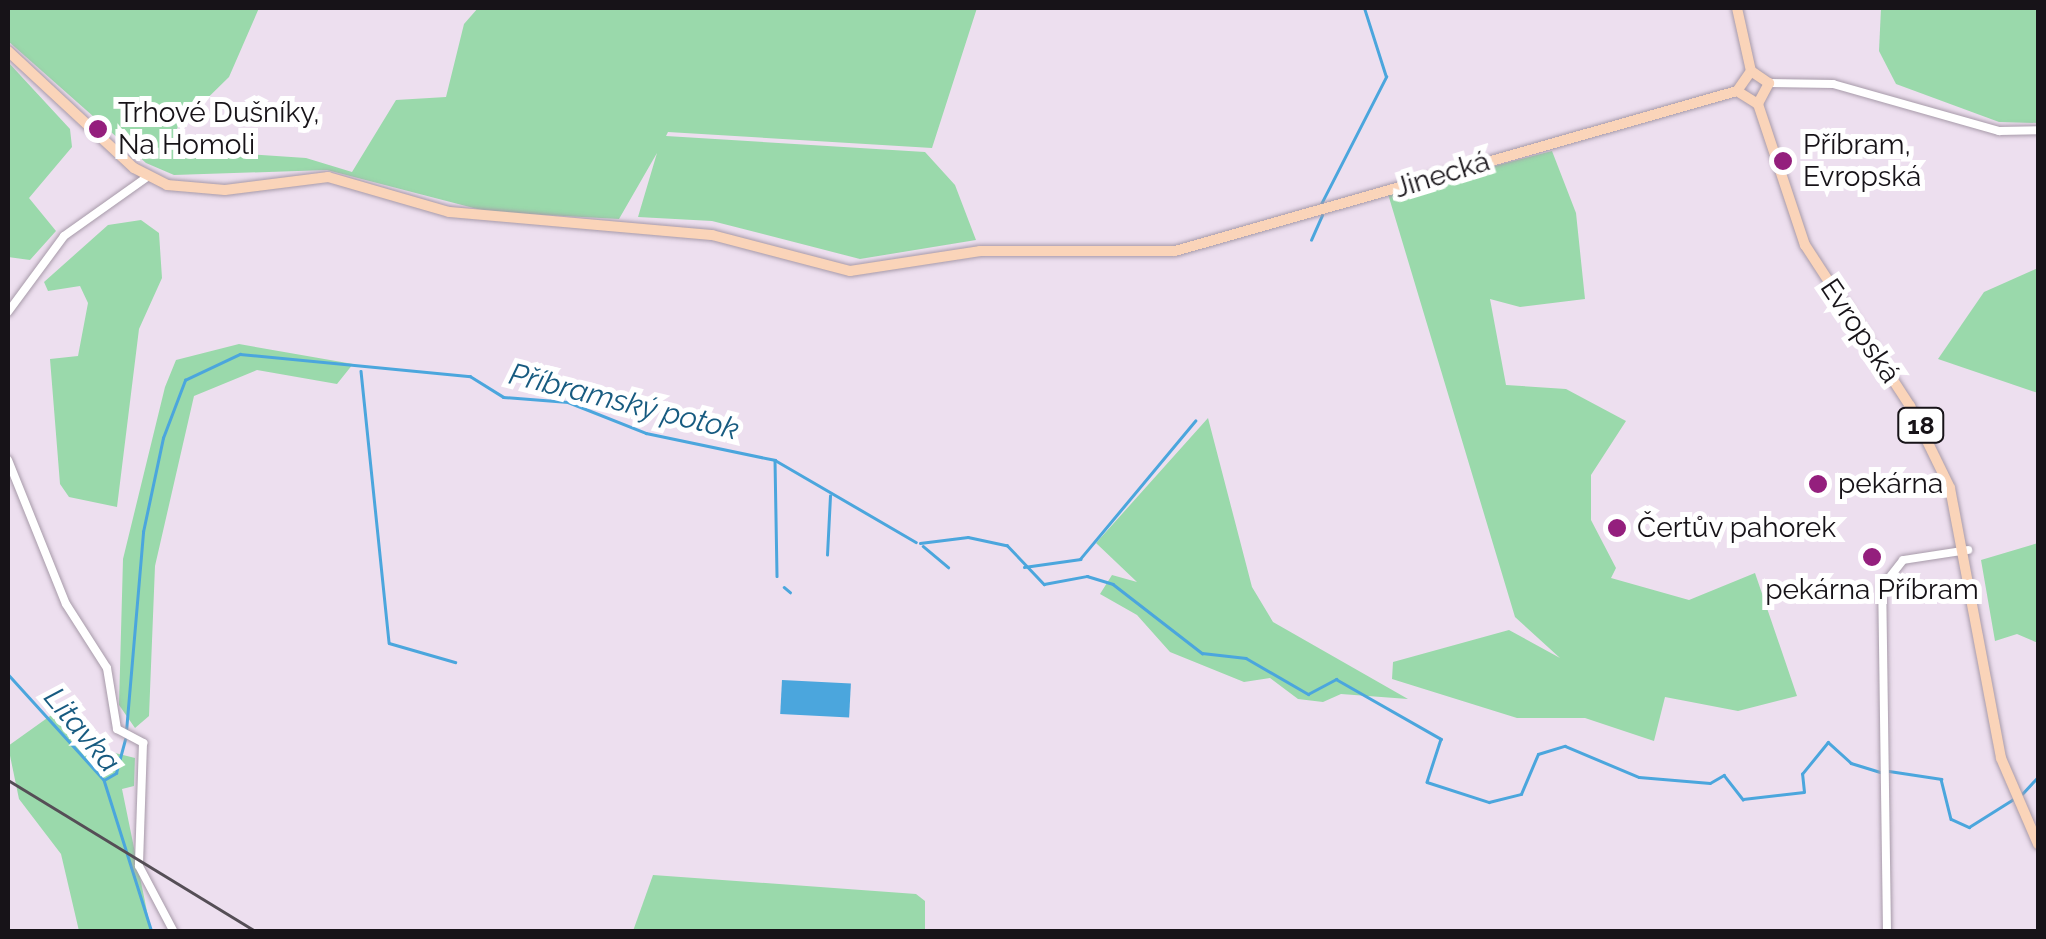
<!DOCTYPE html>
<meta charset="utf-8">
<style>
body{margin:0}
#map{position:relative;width:2046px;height:939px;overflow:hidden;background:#eddfef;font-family:Raleway,sans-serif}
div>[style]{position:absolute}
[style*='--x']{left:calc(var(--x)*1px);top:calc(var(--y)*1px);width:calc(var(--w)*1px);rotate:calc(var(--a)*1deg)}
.green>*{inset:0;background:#9ad9ab}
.water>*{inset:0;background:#4ba6dd;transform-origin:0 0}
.stream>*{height:2.5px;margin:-1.25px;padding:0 1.25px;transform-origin:1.25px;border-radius:1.25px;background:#4ba6dd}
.roads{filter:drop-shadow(0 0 2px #a79aa9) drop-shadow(0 0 2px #a79aa9)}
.minor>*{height:8px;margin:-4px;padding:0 4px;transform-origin:4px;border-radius:4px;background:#fff}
.major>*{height:10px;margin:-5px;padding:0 5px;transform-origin:5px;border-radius:5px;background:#fad4b9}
.rail>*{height:2.5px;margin:-1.25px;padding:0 1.25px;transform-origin:1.25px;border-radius:1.25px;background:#554e56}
.dots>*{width:28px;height:28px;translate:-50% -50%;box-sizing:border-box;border:5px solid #fff;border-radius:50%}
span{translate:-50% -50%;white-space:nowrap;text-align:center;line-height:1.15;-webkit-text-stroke:10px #fff;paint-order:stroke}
.shield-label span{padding:2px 8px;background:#fff;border:2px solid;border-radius:8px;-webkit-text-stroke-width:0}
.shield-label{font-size:25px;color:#171318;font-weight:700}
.poi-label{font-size:28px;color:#171318}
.left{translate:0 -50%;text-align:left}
.street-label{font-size:28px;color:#171318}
.water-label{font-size:30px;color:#175b80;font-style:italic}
.frame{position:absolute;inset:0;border:10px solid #171318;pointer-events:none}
</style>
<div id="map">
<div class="green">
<i style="clip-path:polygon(8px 8px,259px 8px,229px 77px,177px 128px,184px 150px,306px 158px,352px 172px,396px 100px,446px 97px,464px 24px,478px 8px,977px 8px,932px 148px,668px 132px,666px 136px,925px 152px,955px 185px,976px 240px,860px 259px,712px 221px,638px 217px,657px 153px,619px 219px,489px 212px,327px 170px,174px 175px,146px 163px,8px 41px)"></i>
<i style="clip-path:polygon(1881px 8px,2038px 8px,2038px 123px,1999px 122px,1896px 84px,1879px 51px)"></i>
<i style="clip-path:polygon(8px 62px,70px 129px,72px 147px,29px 198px,56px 231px,30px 260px,8px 257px)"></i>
<i style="clip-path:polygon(1552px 151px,1576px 213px,1585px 299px,1520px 307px,1490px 299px,1506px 385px,1566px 389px,1626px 421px,1591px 475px,1591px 520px,1616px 568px,1611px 578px,1689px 600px,1755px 573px,1797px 696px,1738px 711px,1665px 697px,1654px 741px,1585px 718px,1517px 718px,1392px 679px,1393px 662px,1509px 630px,1560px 658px,1515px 617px,1388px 194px)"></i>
<i style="clip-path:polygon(141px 220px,159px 233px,162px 278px,139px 329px,117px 507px,69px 497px,60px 484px,50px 359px,78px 356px,88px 303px,80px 286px,48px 291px,44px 282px,108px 225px)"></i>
<i style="clip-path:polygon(2038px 268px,2038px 393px,1938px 359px,1984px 292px)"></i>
<i style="clip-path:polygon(239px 344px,353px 364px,337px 384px,257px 370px,194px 396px,155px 566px,149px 716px,135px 728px,119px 705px,123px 559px,165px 387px,176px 360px)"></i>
<i style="clip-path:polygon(1208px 418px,1252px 587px,1273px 622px,1408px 699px,1341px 694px,1323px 702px,1298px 699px,1270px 678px,1244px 682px,1170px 652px,1137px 615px,1100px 594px,1112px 575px,1137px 582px,1096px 543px)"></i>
<i style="clip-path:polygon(2038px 543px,2038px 643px,2017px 634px,1995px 641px,1981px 560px)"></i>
<i style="clip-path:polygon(57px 711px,103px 750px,135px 758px,134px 786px,122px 789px,151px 931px,79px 931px,61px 854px,19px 799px,8px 746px)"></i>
<i style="clip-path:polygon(653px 875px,916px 894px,925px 901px,925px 931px,633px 931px)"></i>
</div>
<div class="water">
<i style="left:782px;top:680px;width:69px;height:34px;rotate:3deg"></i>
</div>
<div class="stream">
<i style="--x:1321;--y:204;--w:143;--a:-62.9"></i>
<i style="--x:1386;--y:77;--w:72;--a:-107.7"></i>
<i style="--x:1311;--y:240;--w:27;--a:-66"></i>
<i style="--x:361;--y:371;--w:273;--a:84.1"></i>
<i style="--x:389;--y:643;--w:69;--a:16.1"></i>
<i style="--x:775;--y:460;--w:116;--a:89"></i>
<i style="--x:920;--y:543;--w:48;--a:-7.1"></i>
<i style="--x:968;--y:537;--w:40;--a:12"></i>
<i style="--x:1007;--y:545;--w:54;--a:46.5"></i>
<i style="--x:1044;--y:584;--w:44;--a:-10.5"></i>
<i style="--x:1087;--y:576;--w:27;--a:17"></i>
<i style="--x:1113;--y:584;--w:113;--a:37.8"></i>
<i style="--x:1202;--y:653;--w:44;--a:6.5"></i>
<i style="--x:1246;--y:658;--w:72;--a:30.1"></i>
<i style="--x:1308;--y:694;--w:32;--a:-28"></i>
<i style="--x:1336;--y:679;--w:121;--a:29.7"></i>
<i style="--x:1441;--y:739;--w:45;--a:108"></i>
<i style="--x:1427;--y:782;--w:65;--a:17.9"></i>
<i style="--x:1489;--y:802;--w:33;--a:-14"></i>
<i style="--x:1521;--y:794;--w:43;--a:-67"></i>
<i style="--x:1538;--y:754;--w:28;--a:-17"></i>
<i style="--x:1565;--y:746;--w:80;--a:22.7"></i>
<i style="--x:1639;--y:777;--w:71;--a:4.8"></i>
<i style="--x:1710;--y:783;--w:16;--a:-30"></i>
<i style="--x:1724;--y:775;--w:31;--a:52"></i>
<i style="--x:1743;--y:799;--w:61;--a:-6.5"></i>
<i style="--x:1804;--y:792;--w:18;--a:-96"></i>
<i style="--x:1802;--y:774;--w:41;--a:-50.9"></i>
<i style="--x:1828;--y:742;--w:31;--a:42"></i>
<i style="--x:1851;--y:763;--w:31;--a:17"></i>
<i style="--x:923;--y:546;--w:33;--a:40"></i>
<i style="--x:827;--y:555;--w:59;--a:-87.1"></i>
<i style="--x:1024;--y:567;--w:57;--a:-8.1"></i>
<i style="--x:1080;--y:559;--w:180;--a:-50.2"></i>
<i style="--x:784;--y:587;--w:8;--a:40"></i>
<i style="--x:8;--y:674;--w:143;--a:47.8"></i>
<i style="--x:104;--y:780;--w:159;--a:72.5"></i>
<i style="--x:126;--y:731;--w:200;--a:-85.1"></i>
<i style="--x:143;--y:532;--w:96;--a:-78"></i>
<i style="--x:163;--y:438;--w:62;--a:-69.2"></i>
<i style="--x:185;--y:380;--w:61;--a:-25.3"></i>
<i style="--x:240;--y:354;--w:231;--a:5.5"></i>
<i style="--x:470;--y:376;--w:39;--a:32"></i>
<i style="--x:503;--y:397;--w:65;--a:4.4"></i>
<i style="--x:568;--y:402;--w:84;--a:21.7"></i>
<i style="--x:646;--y:433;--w:132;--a:11.8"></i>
<i style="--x:775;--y:460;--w:163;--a:30.2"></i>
<i style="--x:1889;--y:771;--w:53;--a:8.7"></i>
<i style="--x:1941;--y:779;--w:41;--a:76"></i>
<i style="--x:1951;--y:819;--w:20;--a:24"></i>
<i style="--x:1969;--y:827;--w:54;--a:-32.2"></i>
<i style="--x:104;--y:780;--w:14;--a:-30"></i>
<i style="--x:116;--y:773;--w:35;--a:-75"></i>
<i style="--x:2022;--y:794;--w:23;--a:-47"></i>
</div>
<div class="roads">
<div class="minor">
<i style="--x:1769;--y:83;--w:64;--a:0.9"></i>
<i style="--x:1833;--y:84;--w:173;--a:15.8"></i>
<i style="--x:1999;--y:131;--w:39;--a:-1"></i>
<i style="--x:8;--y:312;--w:94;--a:-53.6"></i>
<i style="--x:64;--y:236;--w:102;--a:-35.4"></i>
<i style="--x:8;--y:460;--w:155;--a:68.1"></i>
<i style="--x:66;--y:604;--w:76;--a:57.4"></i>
<i style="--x:107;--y:668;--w:62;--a:80.7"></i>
<i style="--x:117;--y:729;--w:30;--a:28"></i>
<i style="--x:143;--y:743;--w:123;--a:91.9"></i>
<i style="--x:139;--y:866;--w:75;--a:62.1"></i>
<i style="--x:1887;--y:932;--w:345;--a:-90.8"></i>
<i style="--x:1882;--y:587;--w:34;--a:-52"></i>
<i style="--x:1903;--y:560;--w:66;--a:-8.7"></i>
</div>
<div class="major">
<i style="--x:1737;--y:8;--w:65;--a:77.5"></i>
<i style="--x:8;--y:51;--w:172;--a:42.9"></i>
<i style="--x:134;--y:168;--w:37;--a:27"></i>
<i style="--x:167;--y:185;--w:58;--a:4.9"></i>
<i style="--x:225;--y:190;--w:104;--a:-7.2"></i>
<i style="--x:328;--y:177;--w:126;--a:16.1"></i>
<i style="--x:449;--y:212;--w:264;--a:5"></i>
<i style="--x:712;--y:235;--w:143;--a:14.6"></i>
<i style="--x:850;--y:271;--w:132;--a:-8.7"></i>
<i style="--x:980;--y:251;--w:195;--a:0"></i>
<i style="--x:1175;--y:251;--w:584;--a:-15.89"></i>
<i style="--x:1751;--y:71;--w:22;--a:34"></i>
<i style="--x:1769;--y:83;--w:24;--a:118"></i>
<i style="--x:1737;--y:91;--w:24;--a:-55"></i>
<i style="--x:1737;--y:91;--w:25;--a:32"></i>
<i style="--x:1758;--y:104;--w:149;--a:71.6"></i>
<i style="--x:1805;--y:245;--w:192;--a:56.9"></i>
<i style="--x:1910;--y:406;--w:91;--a:64"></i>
<i style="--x:1950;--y:488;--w:275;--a:79.3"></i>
<i style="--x:2001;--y:758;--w:94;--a:66.7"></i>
</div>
</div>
<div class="rail">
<i style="--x:8;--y:780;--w:292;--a:31.4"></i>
</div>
<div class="dots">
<i style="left:98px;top:129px;background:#941f7d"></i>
<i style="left:1783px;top:161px;background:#941f7d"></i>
<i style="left:1818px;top:484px;background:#941f7d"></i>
<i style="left:1617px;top:528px;background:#941f7d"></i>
<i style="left:1872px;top:557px;background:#941f7d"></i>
</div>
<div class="shield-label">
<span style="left:1921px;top:425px">18</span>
</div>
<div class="poi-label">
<span class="left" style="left:118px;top:129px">Trhové Dušníky,<br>Na Homoli</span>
<span class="left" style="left:1803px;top:161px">Příbram,<br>Evropská</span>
<span class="left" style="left:1838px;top:484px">pekárna</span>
<span class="left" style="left:1637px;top:528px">Čertův pahorek</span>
<span style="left:1872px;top:590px">pekárna Příbram</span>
</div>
<div class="street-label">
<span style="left:1442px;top:175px;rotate:-17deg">Jinecká</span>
<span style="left:1860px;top:331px;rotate:56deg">Evropská</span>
</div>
<div class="water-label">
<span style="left:624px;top:402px;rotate:14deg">Příbramský potok</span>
<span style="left:82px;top:730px;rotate:50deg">Litavka</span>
</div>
<div class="frame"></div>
</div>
